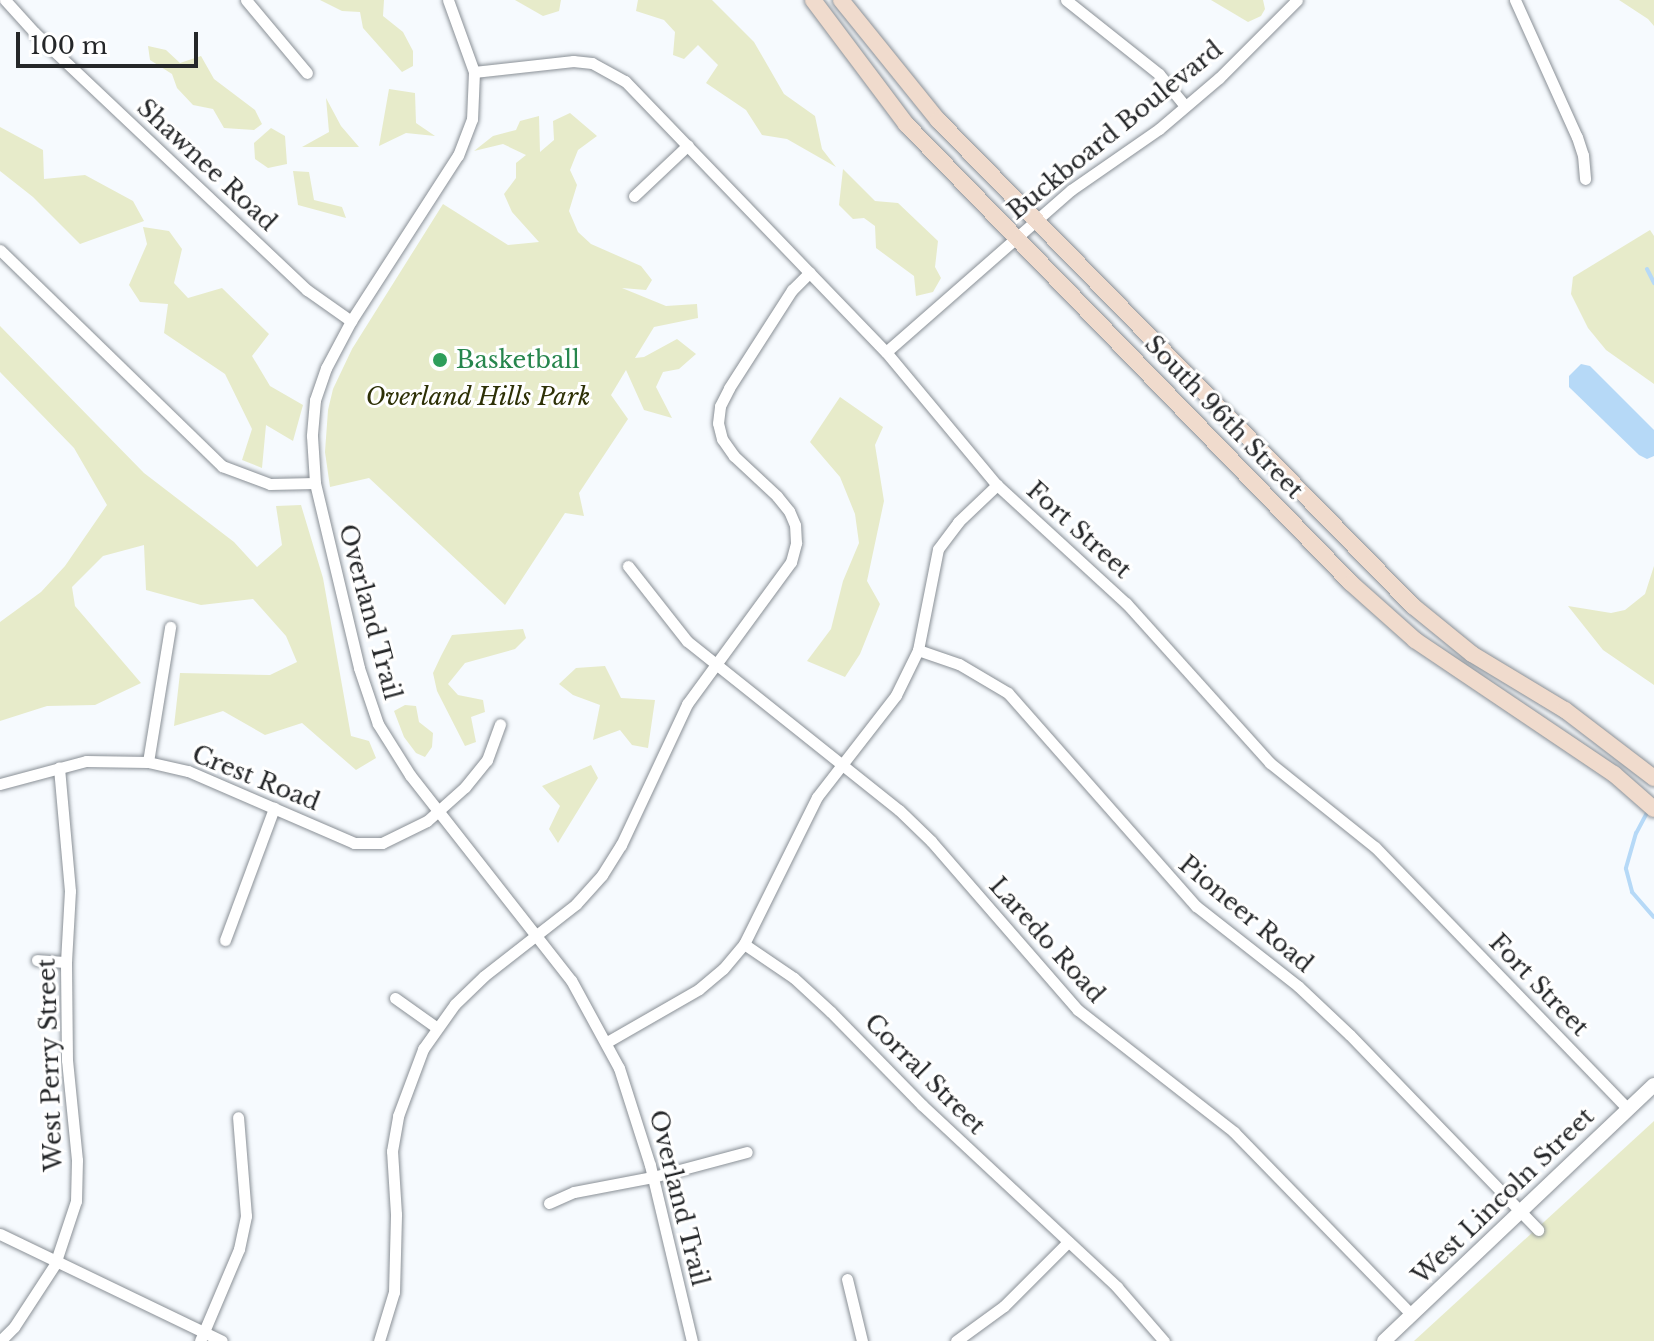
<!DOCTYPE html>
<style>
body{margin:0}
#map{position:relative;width:1654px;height:1341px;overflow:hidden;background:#f6fafe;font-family:"Libre Baskerville",serif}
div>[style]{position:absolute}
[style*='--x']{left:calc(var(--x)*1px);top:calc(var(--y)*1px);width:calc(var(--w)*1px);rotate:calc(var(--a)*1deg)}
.green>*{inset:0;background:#e7ebca}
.water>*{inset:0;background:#b6d9f7}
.stream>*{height:4px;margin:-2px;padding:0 2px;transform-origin:2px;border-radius:2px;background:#b6d9f7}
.roads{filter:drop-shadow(0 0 2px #8a9096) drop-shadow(0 0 2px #8a9096)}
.minor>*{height:11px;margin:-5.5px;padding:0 5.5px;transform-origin:5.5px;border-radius:5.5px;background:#fff}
.tertiary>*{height:14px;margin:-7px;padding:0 7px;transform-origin:7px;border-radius:7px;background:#fff}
.secondary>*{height:16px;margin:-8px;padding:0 8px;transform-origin:8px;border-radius:8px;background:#f0dbcd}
.dots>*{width:22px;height:22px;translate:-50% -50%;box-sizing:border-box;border:4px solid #fff;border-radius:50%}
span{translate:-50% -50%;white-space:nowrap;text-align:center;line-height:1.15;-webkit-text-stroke:6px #fff;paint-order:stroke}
.street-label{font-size:24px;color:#252729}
.leisure-label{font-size:24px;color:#27864d}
.left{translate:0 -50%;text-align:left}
.park-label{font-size:24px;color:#2d3006;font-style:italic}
.scale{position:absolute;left:16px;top:32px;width:182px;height:36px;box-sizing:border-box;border:4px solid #252729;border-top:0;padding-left:10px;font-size:24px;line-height:28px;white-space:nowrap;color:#252729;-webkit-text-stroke:6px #fff;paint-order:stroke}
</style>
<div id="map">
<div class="green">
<i style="clip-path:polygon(320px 0,384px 0,383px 16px,403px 32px,413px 51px,413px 66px,402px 72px,363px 28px,360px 12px,342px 11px)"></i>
<i style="clip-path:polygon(515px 0,561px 0,559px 11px,543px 16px)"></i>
<i style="clip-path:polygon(638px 0,712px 0,754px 42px,784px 94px,815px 116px,822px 149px,836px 167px,787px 139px,762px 135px,746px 110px,706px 83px,718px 65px,698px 45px,684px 59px,673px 55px,675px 32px,664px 20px,636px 11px)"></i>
<i style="clip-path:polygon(1211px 0,1263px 0,1265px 9px,1261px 16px,1248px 22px)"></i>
<i style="clip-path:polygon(1619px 0,1654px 0,1654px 26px,1648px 19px)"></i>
<i style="clip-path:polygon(148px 46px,166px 50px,180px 63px,201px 56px,214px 79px,255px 110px,262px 124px,254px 130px,224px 128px,213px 109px,193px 105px,177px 88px,172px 74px,150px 60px)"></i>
<i style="clip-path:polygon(389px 89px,415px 93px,416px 123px,435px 136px,406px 133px,379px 146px)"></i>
<i style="clip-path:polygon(326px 98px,341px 126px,359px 147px,302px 147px,329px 132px)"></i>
<i style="clip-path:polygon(570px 113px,597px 136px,578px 150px,570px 170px,577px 185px,569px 211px,578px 232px,591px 244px,641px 266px,652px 280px,646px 290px,622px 288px,666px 306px,697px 304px,698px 318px,654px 327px,635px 358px,644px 357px,677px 339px,696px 354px,679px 369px,663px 372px,656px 387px,672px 418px,644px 410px,626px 370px,611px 395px,628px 419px,579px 493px,584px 516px,565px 513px,505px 605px,369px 478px,330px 487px,325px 452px,328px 410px,333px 389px,352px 349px,443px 204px,508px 245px,539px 242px,512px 212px,504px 194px,516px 178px,516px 163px,526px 155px,503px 144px,474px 151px,493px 136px,516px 130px,520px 121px,539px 116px,540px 152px,554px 140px,553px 121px)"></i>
<i style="clip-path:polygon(0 127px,43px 150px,44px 179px,85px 175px,133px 201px,144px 221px,80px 244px,33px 197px,0 171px)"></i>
<i style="clip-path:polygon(271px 128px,285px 136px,287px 164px,268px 168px,255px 159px,254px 143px)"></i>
<i style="clip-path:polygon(843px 169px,875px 201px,898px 203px,938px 241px,935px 267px,941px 278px,933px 292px,916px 296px,914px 276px,876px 248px,875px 226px,864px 218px,853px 219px,839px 205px)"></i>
<i style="clip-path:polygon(293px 171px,309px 172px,314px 200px,342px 207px,346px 218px,298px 205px)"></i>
<i style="clip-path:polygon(143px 227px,169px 231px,182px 249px,174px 283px,188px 298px,222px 288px,269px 334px,252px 356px,270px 386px,303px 405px,293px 441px,266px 425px,262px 468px,242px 460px,252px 429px,225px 374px,164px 333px,168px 304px,140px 302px,129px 285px,147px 244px)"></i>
<i style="clip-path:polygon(1650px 230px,1654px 236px,1654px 384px,1606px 350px,1588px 328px,1571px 294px,1573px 277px)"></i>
<i style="clip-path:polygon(0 326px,144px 473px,234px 542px,257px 567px,282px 545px,276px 506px,301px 505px,323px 578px,351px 736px,369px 741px,376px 758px,356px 770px,302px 723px,265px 735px,223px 711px,174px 726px,180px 673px,270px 675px,297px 662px,286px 636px,253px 599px,201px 605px,146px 590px,144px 545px,103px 556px,72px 587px,75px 606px,141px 683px,95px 705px,47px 706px,0 721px,0 622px,41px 592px,65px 566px,107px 505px,74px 448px,0 372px)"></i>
<i style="clip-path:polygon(840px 397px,883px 427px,875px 445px,884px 501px,867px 581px,880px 604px,860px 654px,845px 677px,807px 661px,831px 629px,843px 581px,859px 543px,855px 514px,840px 477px,810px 442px)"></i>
<i style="clip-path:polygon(1654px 566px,1654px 685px,1603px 650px,1568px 606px,1611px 613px,1625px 610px,1645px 594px)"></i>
<i style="clip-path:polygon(523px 629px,526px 638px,515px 649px,465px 663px,448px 684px,458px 695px,483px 700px,485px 712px,471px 717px,476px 742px,465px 746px,437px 691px,433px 673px,441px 656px,452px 635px)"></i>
<i style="clip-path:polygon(605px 666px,621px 698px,655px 700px,648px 748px,632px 745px,620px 730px,593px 740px,600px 705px,573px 695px,559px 684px,576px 668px)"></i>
<i style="clip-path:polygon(405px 705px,416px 706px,419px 722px,433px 733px,432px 747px,425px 757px,416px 753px,404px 737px,394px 711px)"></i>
<i style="clip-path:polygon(591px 765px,598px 778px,558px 843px,549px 829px,560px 806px,542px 786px)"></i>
<i style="clip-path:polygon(1654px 1121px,1654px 1341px,1414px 1341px)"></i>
</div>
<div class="water">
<i style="clip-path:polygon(1581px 364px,1590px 366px,1654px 430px,1654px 456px,1647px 459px,1639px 455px,1569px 387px,1569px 376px)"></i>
</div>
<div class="stream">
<i style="--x:1647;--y:269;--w:16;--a:63"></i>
<i style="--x:1649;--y:809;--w:27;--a:118"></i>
<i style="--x:1636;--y:833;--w:37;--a:106"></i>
<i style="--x:1626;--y:869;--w:24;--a:75"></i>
<i style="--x:1632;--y:892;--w:33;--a:49"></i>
</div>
<div class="roads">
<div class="minor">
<i style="--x:5;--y:0;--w:43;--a:47.8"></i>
<i style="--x:34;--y:32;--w:376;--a:43.4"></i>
<i style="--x:307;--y:290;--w:54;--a:35.2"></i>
<i style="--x:246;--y:0;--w:95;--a:50.1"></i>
<i style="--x:448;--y:0;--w:77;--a:70.1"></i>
<i style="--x:474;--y:72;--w:47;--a:92.4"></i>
<i style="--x:472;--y:119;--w:39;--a:111"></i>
<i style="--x:458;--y:155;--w:197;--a:122.8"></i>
<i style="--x:351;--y:321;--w:53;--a:118"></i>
<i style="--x:326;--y:368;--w:34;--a:109"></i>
<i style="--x:315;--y:400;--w:36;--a:95"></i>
<i style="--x:312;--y:436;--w:47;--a:86.3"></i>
<i style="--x:315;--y:483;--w:190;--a:76.6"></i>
<i style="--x:359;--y:668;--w:59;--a:71.3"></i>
<i style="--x:378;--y:724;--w:60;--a:57.9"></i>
<i style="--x:410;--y:775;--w:261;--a:51.9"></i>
<i style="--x:571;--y:980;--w:100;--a:61.4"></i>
<i style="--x:619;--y:1068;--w:102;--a:72.3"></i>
<i style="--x:650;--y:1165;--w:181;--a:76.6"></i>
<i style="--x:1066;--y:0;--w:119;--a:38.5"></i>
<i style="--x:1159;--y:74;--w:41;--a:50.9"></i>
<i style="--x:1515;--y:0;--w:150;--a:65.7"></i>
<i style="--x:1577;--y:137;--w:19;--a:72"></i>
<i style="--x:1583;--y:155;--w:24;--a:85"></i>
<i style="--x:474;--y:72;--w:100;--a:-6.3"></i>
<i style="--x:573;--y:61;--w:19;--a:6"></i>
<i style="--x:592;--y:63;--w:38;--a:29"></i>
<i style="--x:625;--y:81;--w:376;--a:46.1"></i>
<i style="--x:886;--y:352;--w:173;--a:50.2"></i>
<i style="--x:997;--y:485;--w:175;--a:42.5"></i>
<i style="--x:1126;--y:603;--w:215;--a:48"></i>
<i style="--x:1270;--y:763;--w:134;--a:38.7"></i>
<i style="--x:1375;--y:847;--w:363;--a:46"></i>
<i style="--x:634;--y:196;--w:74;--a:-43.4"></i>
<i style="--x:0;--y:250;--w:310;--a:44.2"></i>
<i style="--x:222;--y:466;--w:51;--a:20.6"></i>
<i style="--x:270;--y:484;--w:45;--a:-1.3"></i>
<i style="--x:886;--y:352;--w:246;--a:-41.2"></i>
<i style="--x:1071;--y:190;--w:107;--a:-34.7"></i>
<i style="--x:1159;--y:129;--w:79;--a:-40.4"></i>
<i style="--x:1219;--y:78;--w:110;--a:-45"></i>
<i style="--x:628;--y:566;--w:95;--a:51.8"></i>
<i style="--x:687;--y:641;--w:271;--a:38.6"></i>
<i style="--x:899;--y:810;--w:45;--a:44.1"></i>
<i style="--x:931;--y:841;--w:224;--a:49"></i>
<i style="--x:1078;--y:1010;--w:198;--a:38"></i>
<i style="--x:1234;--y:1132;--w:255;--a:45.8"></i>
<i style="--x:918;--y:650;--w:43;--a:18.9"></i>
<i style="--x:959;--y:664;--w:57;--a:30.6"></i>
<i style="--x:1008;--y:693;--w:284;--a:48.6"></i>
<i style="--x:1196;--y:906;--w:130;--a:38.1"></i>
<i style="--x:1298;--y:986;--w:71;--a:43.3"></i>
<i style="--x:1350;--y:1035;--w:271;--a:46"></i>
<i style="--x:148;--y:762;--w:137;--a:-80.7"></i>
<i style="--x:0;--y:784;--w:89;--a:-15"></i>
<i style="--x:86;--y:761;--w:62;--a:0.9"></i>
<i style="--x:148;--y:762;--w:41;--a:12.7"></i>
<i style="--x:188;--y:771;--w:181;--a:23.4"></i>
<i style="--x:354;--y:843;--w:28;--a:0"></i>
<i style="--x:382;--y:843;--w:50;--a:-26.1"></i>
<i style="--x:427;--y:821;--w:51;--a:-41.8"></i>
<i style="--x:465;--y:787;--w:35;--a:-51"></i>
<i style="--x:487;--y:760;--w:38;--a:-70"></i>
<i style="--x:225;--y:940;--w:141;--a:-69.6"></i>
<i style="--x:744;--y:944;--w:60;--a:34.2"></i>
<i style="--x:794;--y:978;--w:50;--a:42.6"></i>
<i style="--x:831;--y:1012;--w:130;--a:45.6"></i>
<i style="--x:922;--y:1105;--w:267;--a:43"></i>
<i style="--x:1117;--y:1287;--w:72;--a:49"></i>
<i style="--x:37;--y:960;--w:29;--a:4"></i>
<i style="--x:395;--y:998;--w:50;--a:35.3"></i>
<i style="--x:607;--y:1042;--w:106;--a:-29.9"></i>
<i style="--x:699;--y:989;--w:31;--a:-40"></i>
<i style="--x:723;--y:969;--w:33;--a:-50"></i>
<i style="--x:744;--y:944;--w:164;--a:-63.6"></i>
<i style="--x:817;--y:797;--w:129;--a:-52.2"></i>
<i style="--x:896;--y:695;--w:50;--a:-63.9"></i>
<i style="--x:918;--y:650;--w:103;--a:-78.8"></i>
<i style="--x:938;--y:549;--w:34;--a:-53"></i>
<i style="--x:958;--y:522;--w:54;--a:-43.5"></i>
<i style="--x:549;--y:1203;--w:27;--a:-24"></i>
<i style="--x:574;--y:1192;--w:80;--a:-10.8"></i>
<i style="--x:653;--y:1177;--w:97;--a:-14.9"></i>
<i style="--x:0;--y:1234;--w:246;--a:25.7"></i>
<i style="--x:847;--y:1279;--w:64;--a:76.4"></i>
<i style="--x:0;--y:1341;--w:20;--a:-45"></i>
<i style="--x:14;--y:1327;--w:75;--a:-56.9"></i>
<i style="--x:55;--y:1264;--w:66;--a:-71.6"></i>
<i style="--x:76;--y:1201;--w:41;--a:-88.6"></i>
<i style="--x:77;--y:1160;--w:100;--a:-95.7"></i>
<i style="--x:67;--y:1060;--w:98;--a:-90.6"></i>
<i style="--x:66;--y:962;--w:71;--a:-86.8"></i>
<i style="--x:70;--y:891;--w:124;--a:-95.1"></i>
<i style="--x:200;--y:1341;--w:100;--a:-67"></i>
<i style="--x:239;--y:1249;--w:34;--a:-78"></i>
<i style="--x:246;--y:1216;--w:99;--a:-94.6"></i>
<i style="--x:379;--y:1341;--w:51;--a:-73"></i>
<i style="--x:394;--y:1292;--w:78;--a:-88.5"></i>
<i style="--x:396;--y:1214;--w:63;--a:-93.6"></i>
<i style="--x:392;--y:1151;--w:36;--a:-80"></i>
<i style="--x:398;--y:1116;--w:72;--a:-69.5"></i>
<i style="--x:423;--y:1049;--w:55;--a:-54.6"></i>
<i style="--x:455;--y:1004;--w:40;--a:-44"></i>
<i style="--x:484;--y:976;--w:117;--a:-38"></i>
<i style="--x:576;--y:904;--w:39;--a:-48"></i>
<i style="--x:602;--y:875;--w:36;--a:-58"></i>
<i style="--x:621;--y:845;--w:156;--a:-64.9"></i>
<i style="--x:687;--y:704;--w:176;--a:-53.8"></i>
<i style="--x:791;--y:562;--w:20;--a:-75"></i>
<i style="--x:796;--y:543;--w:18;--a:-93"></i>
<i style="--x:795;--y:525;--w:15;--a:-113"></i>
<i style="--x:789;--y:511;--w:19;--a:-129"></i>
<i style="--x:777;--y:496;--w:59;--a:-137.1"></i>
<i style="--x:734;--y:456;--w:21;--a:-125"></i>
<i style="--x:722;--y:439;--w:16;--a:-104"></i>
<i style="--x:718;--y:423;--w:17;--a:-83"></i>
<i style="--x:720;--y:406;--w:20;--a:-63"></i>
<i style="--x:729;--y:388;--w:117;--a:-57.3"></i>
<i style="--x:792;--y:290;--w:25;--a:-45"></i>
<i style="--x:956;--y:1341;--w:59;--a:-36.1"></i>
<i style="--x:1004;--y:1306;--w:91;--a:-45"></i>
</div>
<div class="tertiary">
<i style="--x:1384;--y:1341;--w:372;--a:-43.5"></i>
</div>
<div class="secondary">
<i style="--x:813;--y:0;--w:155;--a:53.1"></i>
<i style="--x:906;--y:124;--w:639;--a:45.89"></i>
<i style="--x:1351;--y:583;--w:86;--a:41.7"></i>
<i style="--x:1415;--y:640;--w:240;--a:34"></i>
<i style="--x:1614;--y:774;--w:53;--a:41.2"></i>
<i style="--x:841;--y:0;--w:154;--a:51.1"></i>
<i style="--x:938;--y:120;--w:680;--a:45.66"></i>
<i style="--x:1413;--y:606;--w:76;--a:39.1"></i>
<i style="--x:1472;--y:654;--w:109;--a:31.1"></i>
<i style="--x:1565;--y:710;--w:112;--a:37.4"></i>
</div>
</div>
<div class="dots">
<i style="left:440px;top:360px;background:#2e9e5b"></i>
</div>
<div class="street-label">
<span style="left:1115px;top:130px;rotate:-39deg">Buckboard Boulevard</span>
<span style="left:207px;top:165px;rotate:43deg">Shawnee Road</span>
<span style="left:1224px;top:417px;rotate:46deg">South 96th Street</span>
<span style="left:1079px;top:530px;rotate:42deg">Fort Street</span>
<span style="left:370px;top:612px;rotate:75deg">Overland Trail</span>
<span style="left:256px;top:778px;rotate:22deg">Crest Road</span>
<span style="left:1246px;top:914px;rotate:40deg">Pioneer Road</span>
<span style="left:1047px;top:940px;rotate:48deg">Laredo Road</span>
<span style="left:1539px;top:985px;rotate:46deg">Fort Street</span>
<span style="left:50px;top:1065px;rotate:-92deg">West Perry Street</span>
<span style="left:925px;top:1074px;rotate:45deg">Corral Street</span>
<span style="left:1503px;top:1196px;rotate:-44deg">West Lincoln Street</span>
<span style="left:679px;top:1198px;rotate:76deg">Overland Trail</span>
</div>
<div class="leisure-label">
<span class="left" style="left:456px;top:360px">Basketball</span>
</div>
<div class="park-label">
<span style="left:478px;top:397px">Overland Hills Park</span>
</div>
<div class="scale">100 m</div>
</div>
